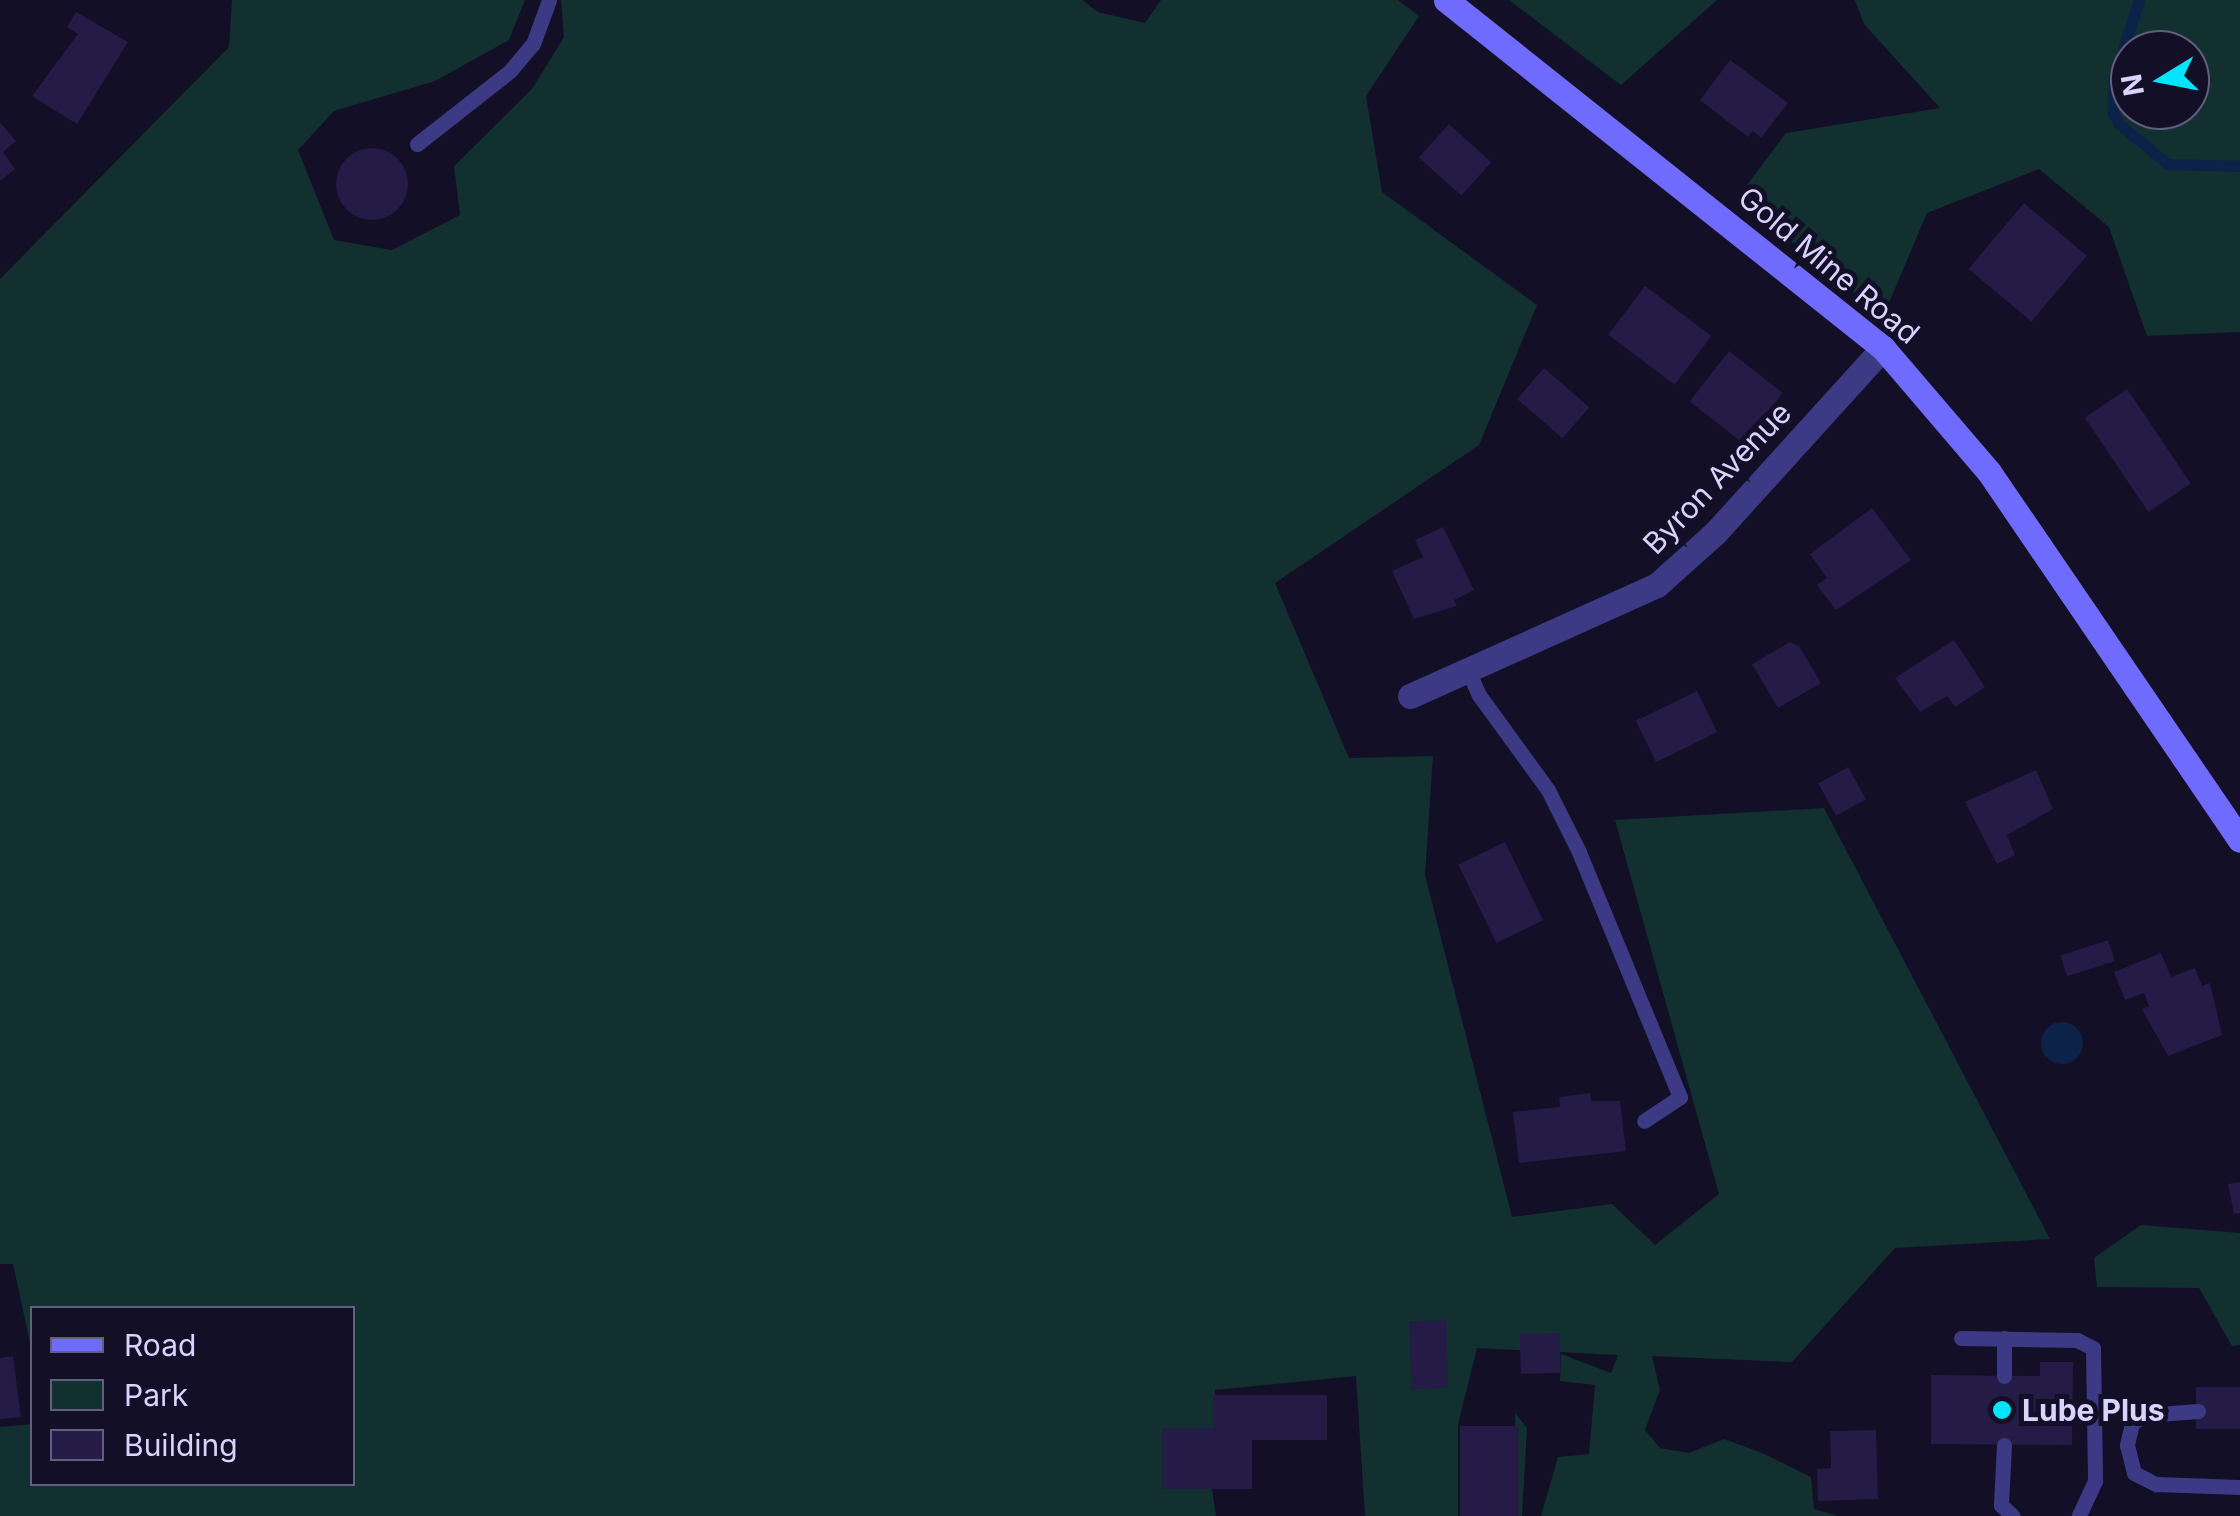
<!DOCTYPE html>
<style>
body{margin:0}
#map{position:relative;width:2240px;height:1516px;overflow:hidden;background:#130f26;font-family:Inter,sans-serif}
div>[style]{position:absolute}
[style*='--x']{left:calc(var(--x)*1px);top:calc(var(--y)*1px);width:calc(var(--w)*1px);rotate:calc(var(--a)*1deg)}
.green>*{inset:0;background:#12302f}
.water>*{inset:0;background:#0c2248}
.round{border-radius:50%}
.stream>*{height:11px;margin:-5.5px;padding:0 5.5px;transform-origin:5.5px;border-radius:5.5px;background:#0c2248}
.building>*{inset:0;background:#241b47;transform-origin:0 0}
.lane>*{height:15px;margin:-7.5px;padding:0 7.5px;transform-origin:7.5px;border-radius:7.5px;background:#3d3a85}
.street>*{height:25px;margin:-12.5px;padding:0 12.5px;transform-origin:12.5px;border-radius:12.5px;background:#3d3a85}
.secondary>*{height:25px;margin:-12.5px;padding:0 12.5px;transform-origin:12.5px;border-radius:12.5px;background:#6f6bff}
.dots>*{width:28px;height:28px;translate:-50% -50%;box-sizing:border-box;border:5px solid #130f26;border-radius:50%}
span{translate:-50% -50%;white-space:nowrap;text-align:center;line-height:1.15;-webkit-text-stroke:10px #130f26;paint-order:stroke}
.street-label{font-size:30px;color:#d9d4ff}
.poi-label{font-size:30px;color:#d9d4ff;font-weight:700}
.left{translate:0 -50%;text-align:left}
.legend{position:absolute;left:30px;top:1306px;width:325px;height:180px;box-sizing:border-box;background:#130f26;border:2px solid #625e7d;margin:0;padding:12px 18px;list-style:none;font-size:30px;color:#d9d4ff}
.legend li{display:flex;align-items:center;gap:20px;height:50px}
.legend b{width:50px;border:2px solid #625e7d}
.north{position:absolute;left:2110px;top:30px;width:100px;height:100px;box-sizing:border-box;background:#130f26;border:2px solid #625e7d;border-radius:50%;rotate:260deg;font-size:28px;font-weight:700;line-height:40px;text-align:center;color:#d9d4ff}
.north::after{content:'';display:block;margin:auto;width:35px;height:45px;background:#00e5ff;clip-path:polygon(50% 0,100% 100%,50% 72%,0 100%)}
</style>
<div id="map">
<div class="green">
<i style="clip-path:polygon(232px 0,525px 0,509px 40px,435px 81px,334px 111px,298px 150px,334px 240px,392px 250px,460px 215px,454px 166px,532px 89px,564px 37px,561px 0,1082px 0,1098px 12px,1145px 23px,1161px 0,1398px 0,1419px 16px,1366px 96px,1382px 192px,1537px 305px,1479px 445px,1275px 583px,1349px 758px,1433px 756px,1425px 875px,1512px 1217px,1612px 1204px,1655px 1245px,1719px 1194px,1615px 820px,1824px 808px,2050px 1239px,1895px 1248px,1792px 1362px,1652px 1356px,1660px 1390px,1645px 1430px,1660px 1448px,1689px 1453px,1724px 1439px,1762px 1453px,1811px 1477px,1814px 1509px,1838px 1516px,1541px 1516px,1558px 1457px,1589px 1454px,1595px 1385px,1560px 1381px,1561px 1354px,1611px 1373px,1618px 1355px,1477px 1348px,1458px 1424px,1458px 1516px,1365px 1516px,1356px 1376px,1215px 1390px,1213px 1428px,1162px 1428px,1212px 1489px,1216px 1516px,0 1516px,0 1427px,32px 1424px,32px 1484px,352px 1484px,352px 1308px,32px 1308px,32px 1352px,13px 1264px,0 1264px,0 279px,229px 47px)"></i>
<i style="clip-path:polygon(1509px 0,1717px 0,1621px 85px)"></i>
<i style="clip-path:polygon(evenodd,1855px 0,2240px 0,2240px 332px,2147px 336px,2109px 227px,2039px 169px,1927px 213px,1883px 317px,1738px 197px,1786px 133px,1940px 108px,1864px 24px,1855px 0,2130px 50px,2190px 50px,2190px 110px,2130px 110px,2130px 50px)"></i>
<i style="clip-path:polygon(2141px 1225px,2240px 1233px,2240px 1345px,2232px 1346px,2199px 1288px,2097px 1287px,2094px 1258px)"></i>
<i style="clip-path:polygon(1515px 1413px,1527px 1428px,1522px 1516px,1517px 1516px)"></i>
</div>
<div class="water">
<i class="round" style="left:2041px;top:1022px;width:42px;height:42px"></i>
</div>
<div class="stream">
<i style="--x:2139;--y:0;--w:81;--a:108"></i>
<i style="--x:2114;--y:77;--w:36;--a:92"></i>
<i style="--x:2113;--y:113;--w:13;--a:61"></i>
<i style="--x:2119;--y:124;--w:63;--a:39.2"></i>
<i style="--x:2168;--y:164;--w:72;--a:1.6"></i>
</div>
<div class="building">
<i style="clip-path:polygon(76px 12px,128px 42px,77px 124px,32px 96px,78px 34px,67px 27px)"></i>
<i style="clip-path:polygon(1730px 60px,1788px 103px,1761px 138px,1753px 131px,1748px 137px,1700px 100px)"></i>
<i style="clip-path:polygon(0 122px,16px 141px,3px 152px,15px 169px,0 181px)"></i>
<i style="left:1449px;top:124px;width:57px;height:45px;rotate:42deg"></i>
<i class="round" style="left:336px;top:148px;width:72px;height:72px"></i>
<i style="left:2024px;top:203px;width:82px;height:86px;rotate:40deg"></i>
<i style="left:1645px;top:286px;width:83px;height:61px;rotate:37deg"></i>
<i style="left:1729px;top:351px;width:68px;height:64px;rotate:38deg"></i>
<i style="left:1544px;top:368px;width:60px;height:41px;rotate:41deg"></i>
<i style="left:2127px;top:389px;width:114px;height:51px;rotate:56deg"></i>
<i style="clip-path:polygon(1872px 508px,1911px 560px,1836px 610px,1817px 585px,1827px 578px,1810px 554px)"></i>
<i style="clip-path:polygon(1443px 527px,1474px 590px,1454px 600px,1457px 606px,1414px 619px,1392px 571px,1423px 557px,1415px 540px)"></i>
<i style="clip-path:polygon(1954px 640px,1985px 687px,1955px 707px,1947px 696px,1920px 712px,1895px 678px)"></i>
<i style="clip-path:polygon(1790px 642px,1799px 646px,1821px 683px,1778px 708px,1752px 664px)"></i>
<i style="left:1697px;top:691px;width:46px;height:68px;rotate:64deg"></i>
<i style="left:1848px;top:767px;width:37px;height:34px;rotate:61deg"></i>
<i style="clip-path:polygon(2036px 770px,2053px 809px,2007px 835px,2015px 855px,1997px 864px,1965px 802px)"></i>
<i style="left:1505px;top:842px;width:87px;height:52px;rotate:64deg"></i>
<i style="left:2108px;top:940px;width:22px;height:50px;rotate:72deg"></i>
<i style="clip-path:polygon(2161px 953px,2171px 977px,2195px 968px,2202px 986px,2210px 983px,2222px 1035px,2168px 1056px,2142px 1009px,2149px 1006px,2144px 993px,2125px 1000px,2114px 972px)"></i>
<i style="clip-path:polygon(1590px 1093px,1591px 1101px,1620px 1101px,1626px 1151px,1519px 1163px,1513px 1112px,1560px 1107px,1559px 1097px)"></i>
<i style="clip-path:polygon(2240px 1182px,2240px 1213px,2234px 1214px,2228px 1184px)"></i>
<i style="left:1446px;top:1320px;width:68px;height:37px;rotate:88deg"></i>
<i style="left:1560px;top:1333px;width:40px;height:40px;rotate:89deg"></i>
<i style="clip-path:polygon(13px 1356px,21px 1417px,0 1419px,0 1358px)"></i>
<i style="clip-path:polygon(2040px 1362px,2073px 1362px,2072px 1445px,1931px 1444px,1931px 1375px,2040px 1376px)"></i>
<i style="left:2240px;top:1387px;width:42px;height:44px;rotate:90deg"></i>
<i style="clip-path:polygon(1213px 1395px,1327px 1395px,1327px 1440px,1252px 1440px,1252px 1489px,1162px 1489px,1162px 1428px,1213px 1428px)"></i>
<i style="left:1460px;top:1426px;width:59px;height:90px"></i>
<i style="clip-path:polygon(1876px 1430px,1878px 1499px,1818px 1501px,1817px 1469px,1831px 1468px,1830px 1431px)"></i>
</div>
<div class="lane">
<i style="--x:417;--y:144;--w:118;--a:-38.1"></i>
<i style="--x:510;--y:71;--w:35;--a:-50"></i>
<i style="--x:533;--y:44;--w:47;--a:-70"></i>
<i style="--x:1469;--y:672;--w:25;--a:67"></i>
<i style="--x:1479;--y:695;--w:117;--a:54"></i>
<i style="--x:1548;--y:790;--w:69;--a:63.4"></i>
<i style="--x:1579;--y:852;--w:265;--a:67.6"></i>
<i style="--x:1680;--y:1097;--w:43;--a:146.3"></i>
<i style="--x:1961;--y:1338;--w:116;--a:1"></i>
<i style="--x:2077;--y:1340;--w:18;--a:27"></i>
<i style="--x:2093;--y:1348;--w:133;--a:89.1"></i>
<i style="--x:2095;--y:1481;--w:38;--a:115"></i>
<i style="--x:2004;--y:1376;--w:38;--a:-90"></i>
<i style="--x:2198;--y:1411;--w:53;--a:175.7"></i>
<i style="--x:2145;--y:1415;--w:15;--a:148"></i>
<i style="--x:2132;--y:1423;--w:23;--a:103"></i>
<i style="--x:2127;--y:1445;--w:29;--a:76"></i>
<i style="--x:2134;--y:1473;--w:25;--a:27"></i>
<i style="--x:2156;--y:1484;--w:84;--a:2"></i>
<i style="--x:2004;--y:1445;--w:60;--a:92.9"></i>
<i style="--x:2001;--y:1505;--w:16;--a:43"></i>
</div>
<div class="street">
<i style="--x:1410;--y:696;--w:271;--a:-24.2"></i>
<i style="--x:1657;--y:585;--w:78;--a:-41.9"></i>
<i style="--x:1715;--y:533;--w:250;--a:-47.8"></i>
</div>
<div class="secondary">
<i style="--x:1446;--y:0;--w:559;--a:38.53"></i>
<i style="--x:1883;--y:348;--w:163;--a:49.5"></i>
<i style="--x:1989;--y:472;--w:445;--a:55.7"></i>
</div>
<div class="dots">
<i style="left:2002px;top:1410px;background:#00e5ff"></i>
</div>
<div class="street-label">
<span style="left:1829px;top:265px;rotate:40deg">Gold Mine Road</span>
<span style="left:1717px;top:478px;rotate:-46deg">Byron Avenue</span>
</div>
<div class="poi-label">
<span class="left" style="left:2022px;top:1410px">Lube Plus</span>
</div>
<ul class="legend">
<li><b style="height:12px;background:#6f6bff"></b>Road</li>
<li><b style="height:28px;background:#12302f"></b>Park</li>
<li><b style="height:28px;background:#241b47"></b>Building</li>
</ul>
<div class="north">N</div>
</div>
